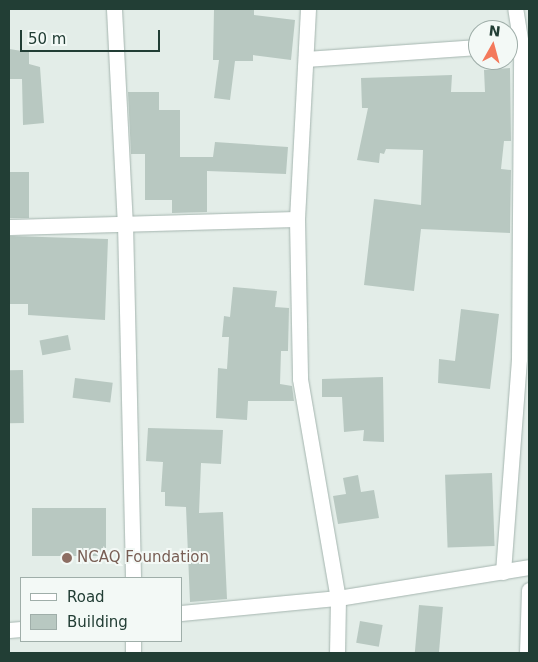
<!DOCTYPE html>
<style>
body{margin:0}
#map{position:relative;width:538px;height:662px;overflow:hidden;background:#e3ede8;font-family:"DejaVu Sans",sans-serif}
div>[style]{position:absolute}
[style*='--x']{left:calc(var(--x)*1px);top:calc(var(--y)*1px);width:calc(var(--w)*1px);rotate:calc(var(--a)*1deg)}
.building>*{inset:0;background:#b8c8c1;transform-origin:0 0}
.roads{filter:drop-shadow(0 0 1px #a5b5af) drop-shadow(0 0 1px #a5b5af)}
.street>*{height:15px;margin:-7.5px;padding:0 7.5px;transform-origin:7.5px;border-radius:7.5px;background:#fff}
.dots>*{width:14px;height:14px;translate:-50% -50%;box-sizing:border-box;border:2px solid #f3f9f6;border-radius:50%}
span{translate:-50% -50%;white-space:nowrap;text-align:center;line-height:1.15;-webkit-text-stroke:4px #f3f9f6;paint-order:stroke}
.education-label{font-size:15px;color:#785e54}
.left{translate:0 -50%;text-align:left}
.frame{position:absolute;inset:0;border:10px solid #223e35;pointer-events:none}
.legend{position:absolute;left:20px;top:577px;width:162px;height:65px;box-sizing:border-box;background:#f3f9f6;border:1px solid #9faea9;margin:0;padding:6px 9px;list-style:none;font-size:15px;color:#223e35}
.legend li{display:flex;align-items:center;gap:10px;height:25px}
.legend b{width:25px;border:1px solid #9faea9}
.north{position:absolute;left:468px;top:20px;width:50px;height:50px;box-sizing:border-box;background:#f3f9f6;border:1px solid #9faea9;border-radius:50%;rotate:7deg;font-size:14px;font-weight:700;line-height:20px;text-align:center;color:#223e35}
.north::after{content:'';display:block;margin:auto;width:18px;height:22px;background:#f3795b;clip-path:polygon(50% 0,100% 100%,50% 72%,0 100%)}
.scale{position:absolute;left:20px;top:30px;width:140px;height:22px;box-sizing:border-box;border:2px solid #223e35;border-top:0;padding-left:6px;font-size:15px;line-height:18px;white-space:nowrap;color:#223e35;-webkit-text-stroke:4px #f3f9f6;paint-order:stroke}
</style>
<div id="map">
<div class="building">
<i style="clip-path:polygon(214px 9px,254px 10px,254px 15px,295px 20px,291px 60px,253px 55px,253px 61px,235px 61px,230px 100px,214px 98px,219px 60px,213px 60px)"></i>
<i style="clip-path:polygon(9px 49px,29px 52px,29px 64px,40px 67px,44px 123px,23px 125px,22px 79px,9px 79px)"></i>
<i style="clip-path:polygon(510px 68px,511px 141px,504px 141px,501px 169px,511px 170px,510px 233px,421px 229px,414px 291px,364px 285px,374px 199px,421px 205px,423px 150px,386px 149px,384px 154px,380px 153px,379px 163px,357px 160px,368px 108px,362px 108px,361px 78px,452px 75px,451px 92px,485px 92px,484px 70px)"></i>
<i style="clip-path:polygon(128px 92px,159px 92px,159px 110px,180px 110px,180px 157px,213px 157px,215px 142px,288px 147px,286px 174px,207px 171px,207px 212px,172px 213px,172px 200px,145px 200px,145px 154px,131px 154px)"></i>
<i style="left:9px;top:172px;width:20px;height:46px"></i>
<i style="clip-path:polygon(9px 236px,108px 239px,105px 320px,28px 315px,28px 304px,9px 304px)"></i>
<i style="clip-path:polygon(233px 287px,277px 291px,275px 307px,289px 308px,288px 351px,281px 351px,280px 384px,292px 386px,294px 401px,248px 401px,247px 420px,216px 418px,218px 368px,227px 369px,229px 337px,222px 337px,224px 316px,230px 317px)"></i>
<i style="clip-path:polygon(461px 309px,499px 314px,490px 389px,438px 383px,439px 359px,455px 361px)"></i>
<i style="left:68px;top:335px;width:15px;height:29px;rotate:79deg"></i>
<i style="left:23px;top:370px;width:53px;height:14px;rotate:89deg"></i>
<i style="clip-path:polygon(383px 377px,384px 442px,363px 441px,364px 430px,344px 432px,342px 397px,322px 397px,322px 379px)"></i>
<i style="left:75px;top:378px;width:38px;height:20px;rotate:7deg"></i>
<i style="clip-path:polygon(148px 428px,223px 430px,221px 464px,201px 463px,199px 513px,223px 512px,227px 599px,190px 602px,186px 507px,165px 506px,165px 492px,161px 492px,163px 462px,146px 461px)"></i>
<i style="left:492px;top:473px;width:73px;height:47px;rotate:88deg"></i>
<i style="clip-path:polygon(358px 475px,361px 492px,374px 490px,379px 518px,338px 524px,333px 496px,346px 494px,343px 478px)"></i>
<i style="left:106px;top:508px;width:48px;height:74px;rotate:90deg"></i>
<i style="left:419px;top:605px;width:24px;height:48px;rotate:5deg"></i>
<i style="left:360px;top:621px;width:23px;height:22px;rotate:10deg"></i>
</div>
<div class="roads">
<div class="street">
<i style="--x:114;--y:9;--w:214;--a:87.1"></i>
<i style="--x:125;--y:223;--w:355;--a:88.7"></i>
<i style="--x:308;--y:9;--w:210;--a:93"></i>
<i style="--x:297;--y:219;--w:160;--a:88.9"></i>
<i style="--x:300;--y:379;--w:222;--a:80.2"></i>
<i style="--x:338;--y:598;--w:55;--a:91"></i>
<i style="--x:306;--y:59;--w:172;--a:-4"></i>
<i style="--x:9;--y:227;--w:288;--a:-1.6"></i>
<i style="--x:503;--y:572;--w:214;--a:-85.7"></i>
<i style="--x:519;--y:359;--w:314;--a:-89.6"></i>
<i style="--x:521;--y:45;--w:36;--a:-99"></i>
<i style="--x:181;--y:613;--w:158;--a:-5.5"></i>
<i style="--x:338;--y:598;--w:193;--a:-9.2"></i>
<i style="--x:9;--y:630;--w:12;--a:-5"></i>
<i style="--x:133;--y:653;--w:12;--a:-90"></i>
<i style="--x:527;--y:653;--w:63;--a:-88.2"></i>
</div>
</div>
<div class="dots">
<i style="left:67px;top:558px;background:#8d6e63"></i>
</div>
<div class="education-label">
<span class="left" style="left:77px;top:558px">NCAQ Foundation</span>
</div>
<div class="frame"></div>
<ul class="legend">
<li><b style="height:6px;background:#fff"></b>Road</li>
<li><b style="height:14px;background:#b8c8c1"></b>Building</li>
</ul>
<div class="north">N</div>
<div class="scale">50 m</div>
</div>
